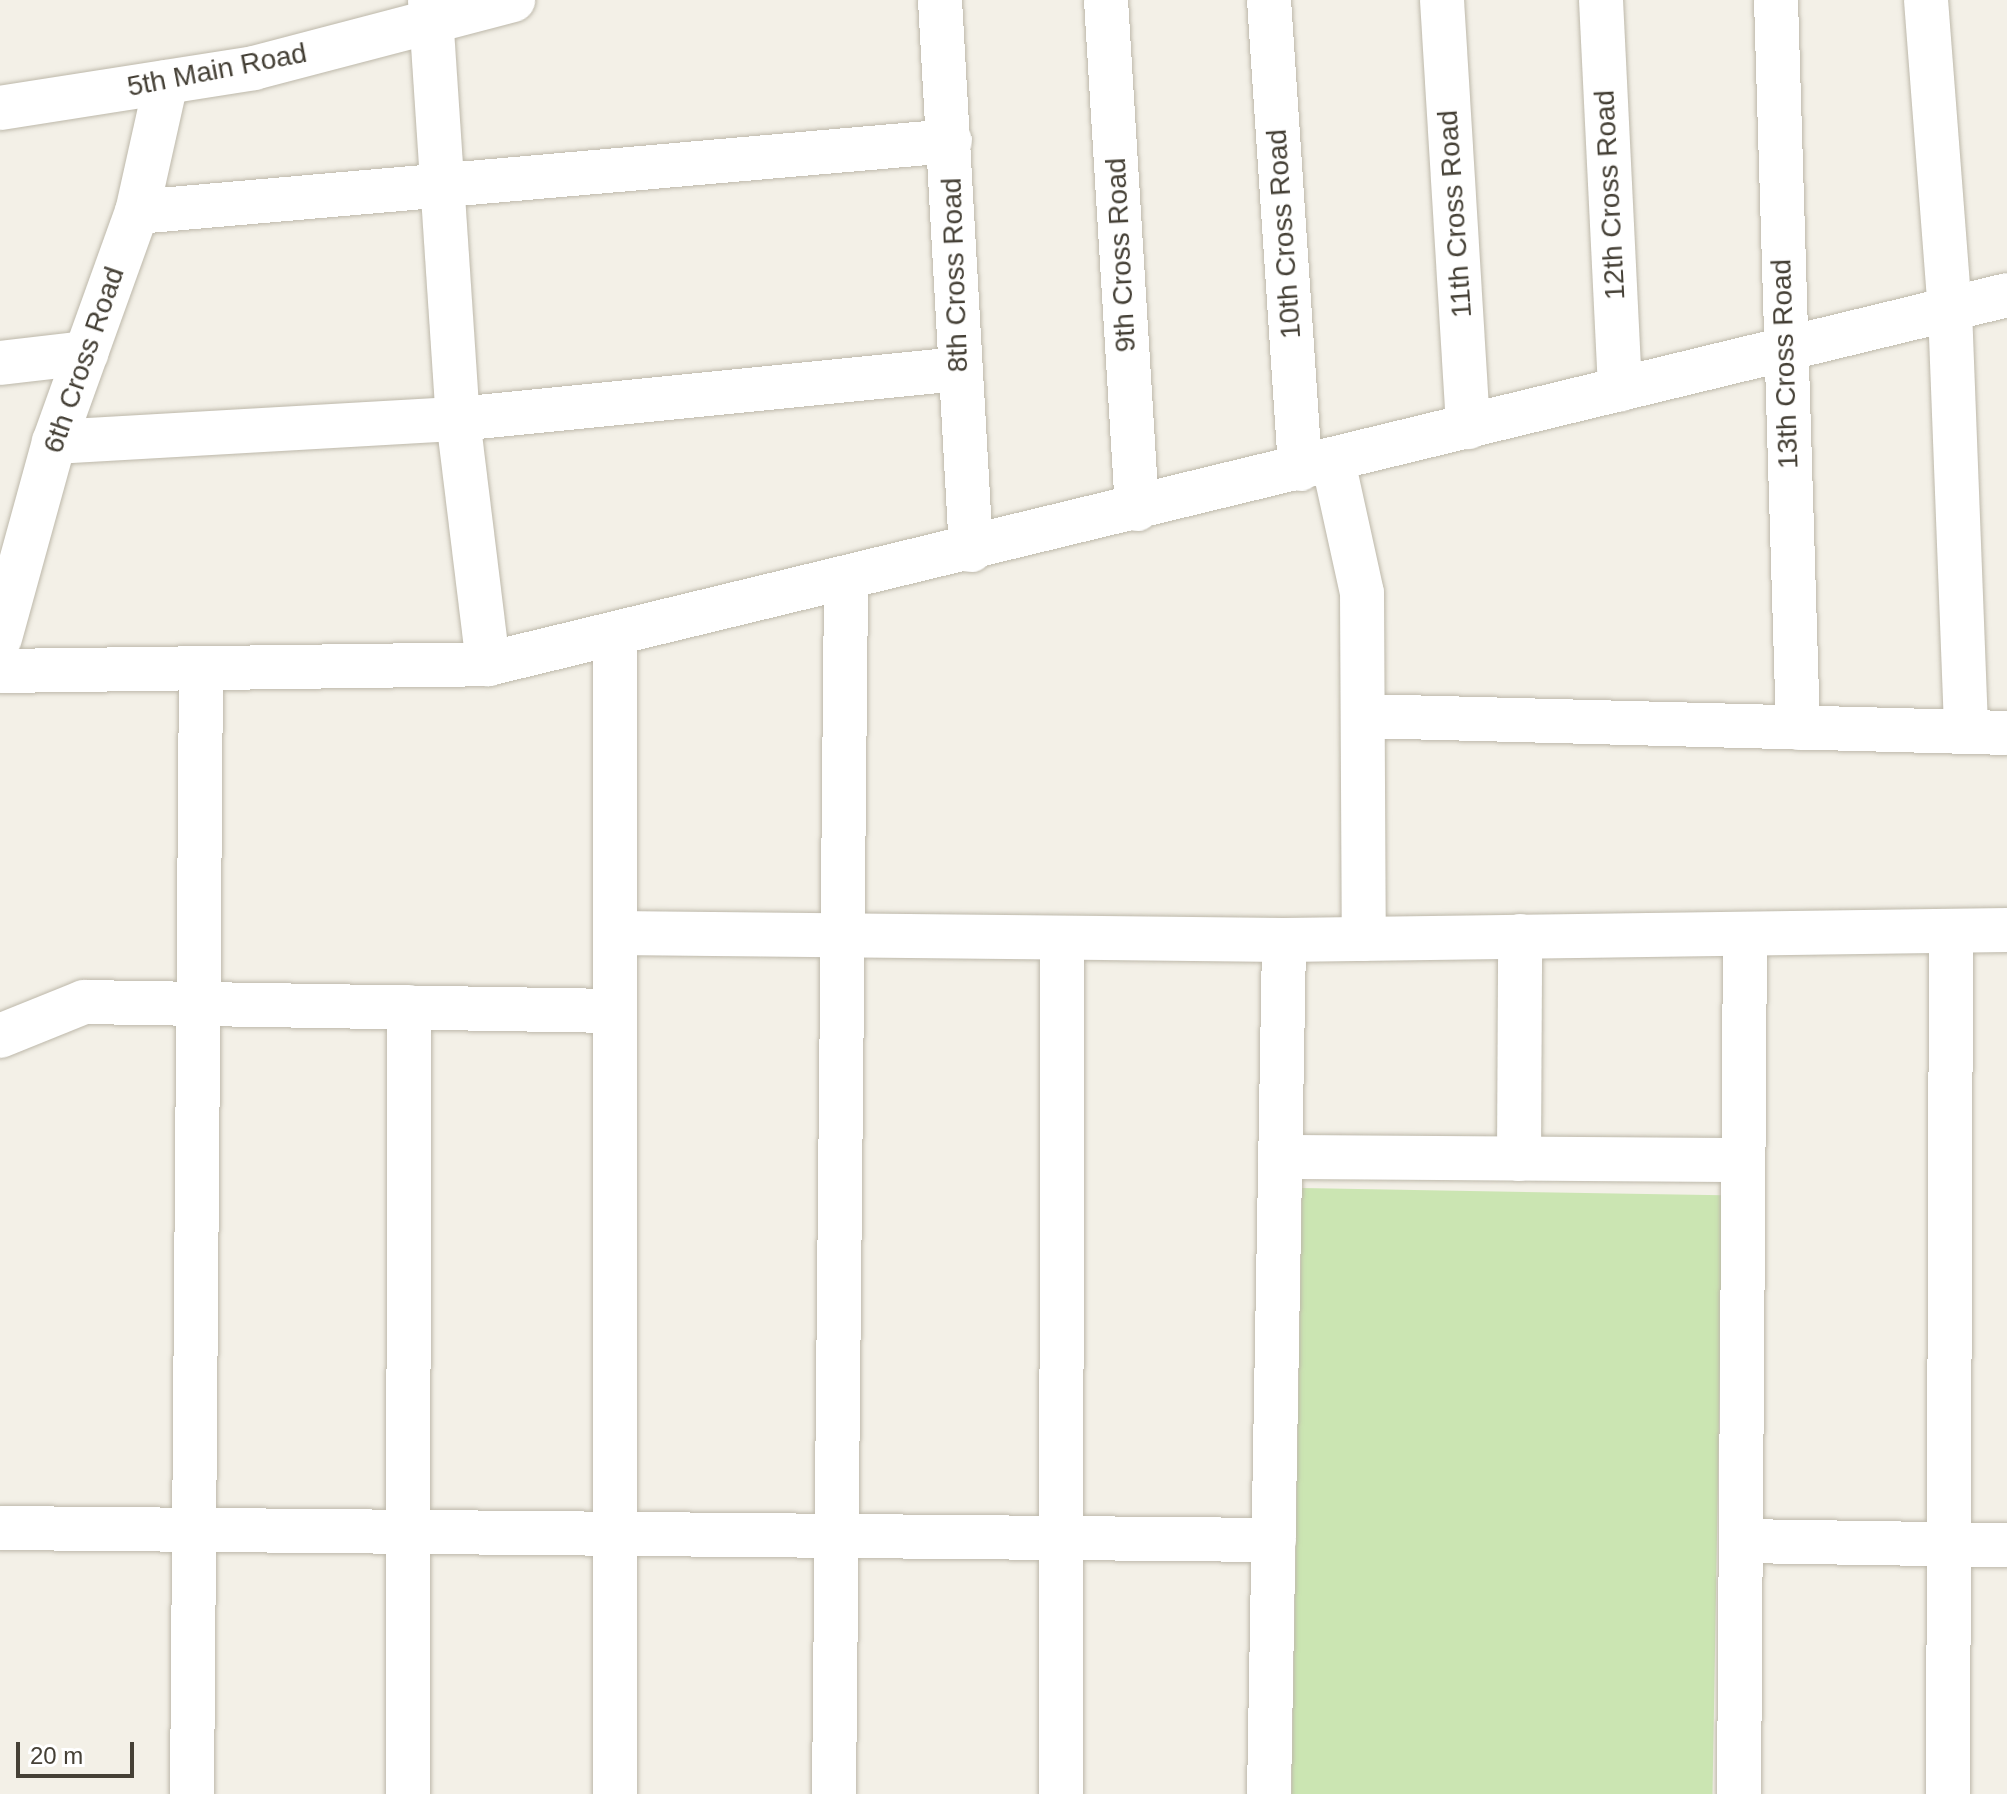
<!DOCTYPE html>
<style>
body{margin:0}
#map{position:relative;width:2007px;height:1794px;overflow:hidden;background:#f3f0e7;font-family:Arial,sans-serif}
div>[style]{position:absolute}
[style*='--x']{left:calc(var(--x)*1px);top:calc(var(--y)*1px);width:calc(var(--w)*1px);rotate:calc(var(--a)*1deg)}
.green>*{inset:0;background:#cbe5b2;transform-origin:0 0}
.roads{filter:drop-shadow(0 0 2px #bdb8aa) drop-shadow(0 0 2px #bdb8aa)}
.minor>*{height:44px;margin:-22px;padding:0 22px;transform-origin:22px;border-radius:22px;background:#fff}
span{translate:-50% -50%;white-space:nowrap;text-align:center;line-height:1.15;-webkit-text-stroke:8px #fff;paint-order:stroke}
.street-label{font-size:28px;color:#454036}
.scale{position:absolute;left:16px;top:1742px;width:118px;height:36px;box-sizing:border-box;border:4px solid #454036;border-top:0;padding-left:10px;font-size:24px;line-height:28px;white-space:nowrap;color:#454036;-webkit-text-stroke:6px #fff;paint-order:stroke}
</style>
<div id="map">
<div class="green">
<i style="left:1302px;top:1188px;width:421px;height:606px;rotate:1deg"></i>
</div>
<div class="roads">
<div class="minor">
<i style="--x:430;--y:0;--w:420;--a:86.2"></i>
<i style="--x:458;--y:419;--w:247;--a:83"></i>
<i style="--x:940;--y:0;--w:551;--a:86.77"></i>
<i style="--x:1106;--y:0;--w:510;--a:86.51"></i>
<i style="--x:1269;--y:0;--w:470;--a:86.2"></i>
<i style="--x:1442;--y:0;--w:428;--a:86.5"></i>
<i style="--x:1601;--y:0;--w:390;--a:87.2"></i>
<i style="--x:1776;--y:0;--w:728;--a:88.27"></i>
<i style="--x:1926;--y:0;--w:311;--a:85.6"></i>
<i style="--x:1950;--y:310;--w:422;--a:87.8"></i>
<i style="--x:0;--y:108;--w:257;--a:-8.9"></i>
<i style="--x:254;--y:68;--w:268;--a:-14.7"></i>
<i style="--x:137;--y:212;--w:816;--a:-4.99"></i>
<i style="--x:0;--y:363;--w:87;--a:-6.6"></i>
<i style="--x:54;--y:442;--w:405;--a:-3.3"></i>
<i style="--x:458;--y:419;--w:502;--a:-5.71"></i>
<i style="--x:1333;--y:461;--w:135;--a:77.6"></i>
<i style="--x:1362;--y:593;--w:346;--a:89.7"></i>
<i style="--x:0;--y:638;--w:203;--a:-74.6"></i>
<i style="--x:54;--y:442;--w:245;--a:-70.2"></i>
<i style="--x:137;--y:212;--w:133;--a:-77.4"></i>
<i style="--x:0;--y:671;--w:488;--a:-0.8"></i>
<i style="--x:488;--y:664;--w:1563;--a:-13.65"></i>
<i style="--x:1364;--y:716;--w:643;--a:1.51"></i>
<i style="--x:615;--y:933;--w:669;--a:0.6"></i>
<i style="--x:1284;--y:940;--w:723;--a:-0.79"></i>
<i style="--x:0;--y:1036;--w:91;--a:-22"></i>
<i style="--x:84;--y:1002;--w:531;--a:0.97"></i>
<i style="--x:1280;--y:1157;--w:461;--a:0.4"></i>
<i style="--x:1519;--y:1159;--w:223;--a:-89.7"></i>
<i style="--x:0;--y:1528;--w:1274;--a:0.54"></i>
<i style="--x:1741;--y:1541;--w:266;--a:0.9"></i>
<i style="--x:192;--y:1794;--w:1126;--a:-89.54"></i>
<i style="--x:408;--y:1794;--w:787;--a:-89.93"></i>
<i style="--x:615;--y:1794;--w:1160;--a:-90"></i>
<i style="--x:834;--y:1794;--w:1215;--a:-89.43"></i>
<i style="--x:1061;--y:1794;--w:854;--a:-89.93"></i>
<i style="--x:1269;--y:1794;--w:854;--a:-88.99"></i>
<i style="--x:1739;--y:1794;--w:860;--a:-89.6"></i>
<i style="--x:1948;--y:1794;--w:863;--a:-89.8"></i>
</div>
</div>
<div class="street-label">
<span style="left:217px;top:70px;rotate:-11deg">5th Main Road</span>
<span style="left:1610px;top:195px;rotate:-93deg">12th Cross Road</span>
<span style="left:1455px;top:214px;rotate:-94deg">11th Cross Road</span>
<span style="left:1284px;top:234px;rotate:-94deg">10th Cross Road</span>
<span style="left:1121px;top:255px;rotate:-93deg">9th Cross Road</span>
<span style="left:955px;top:275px;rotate:-92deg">8th Cross Road</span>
<span style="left:84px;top:360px;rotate:-71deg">6th Cross Road</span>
<span style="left:1785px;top:364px;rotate:-92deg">13th Cross Road</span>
</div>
<div class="scale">20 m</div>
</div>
